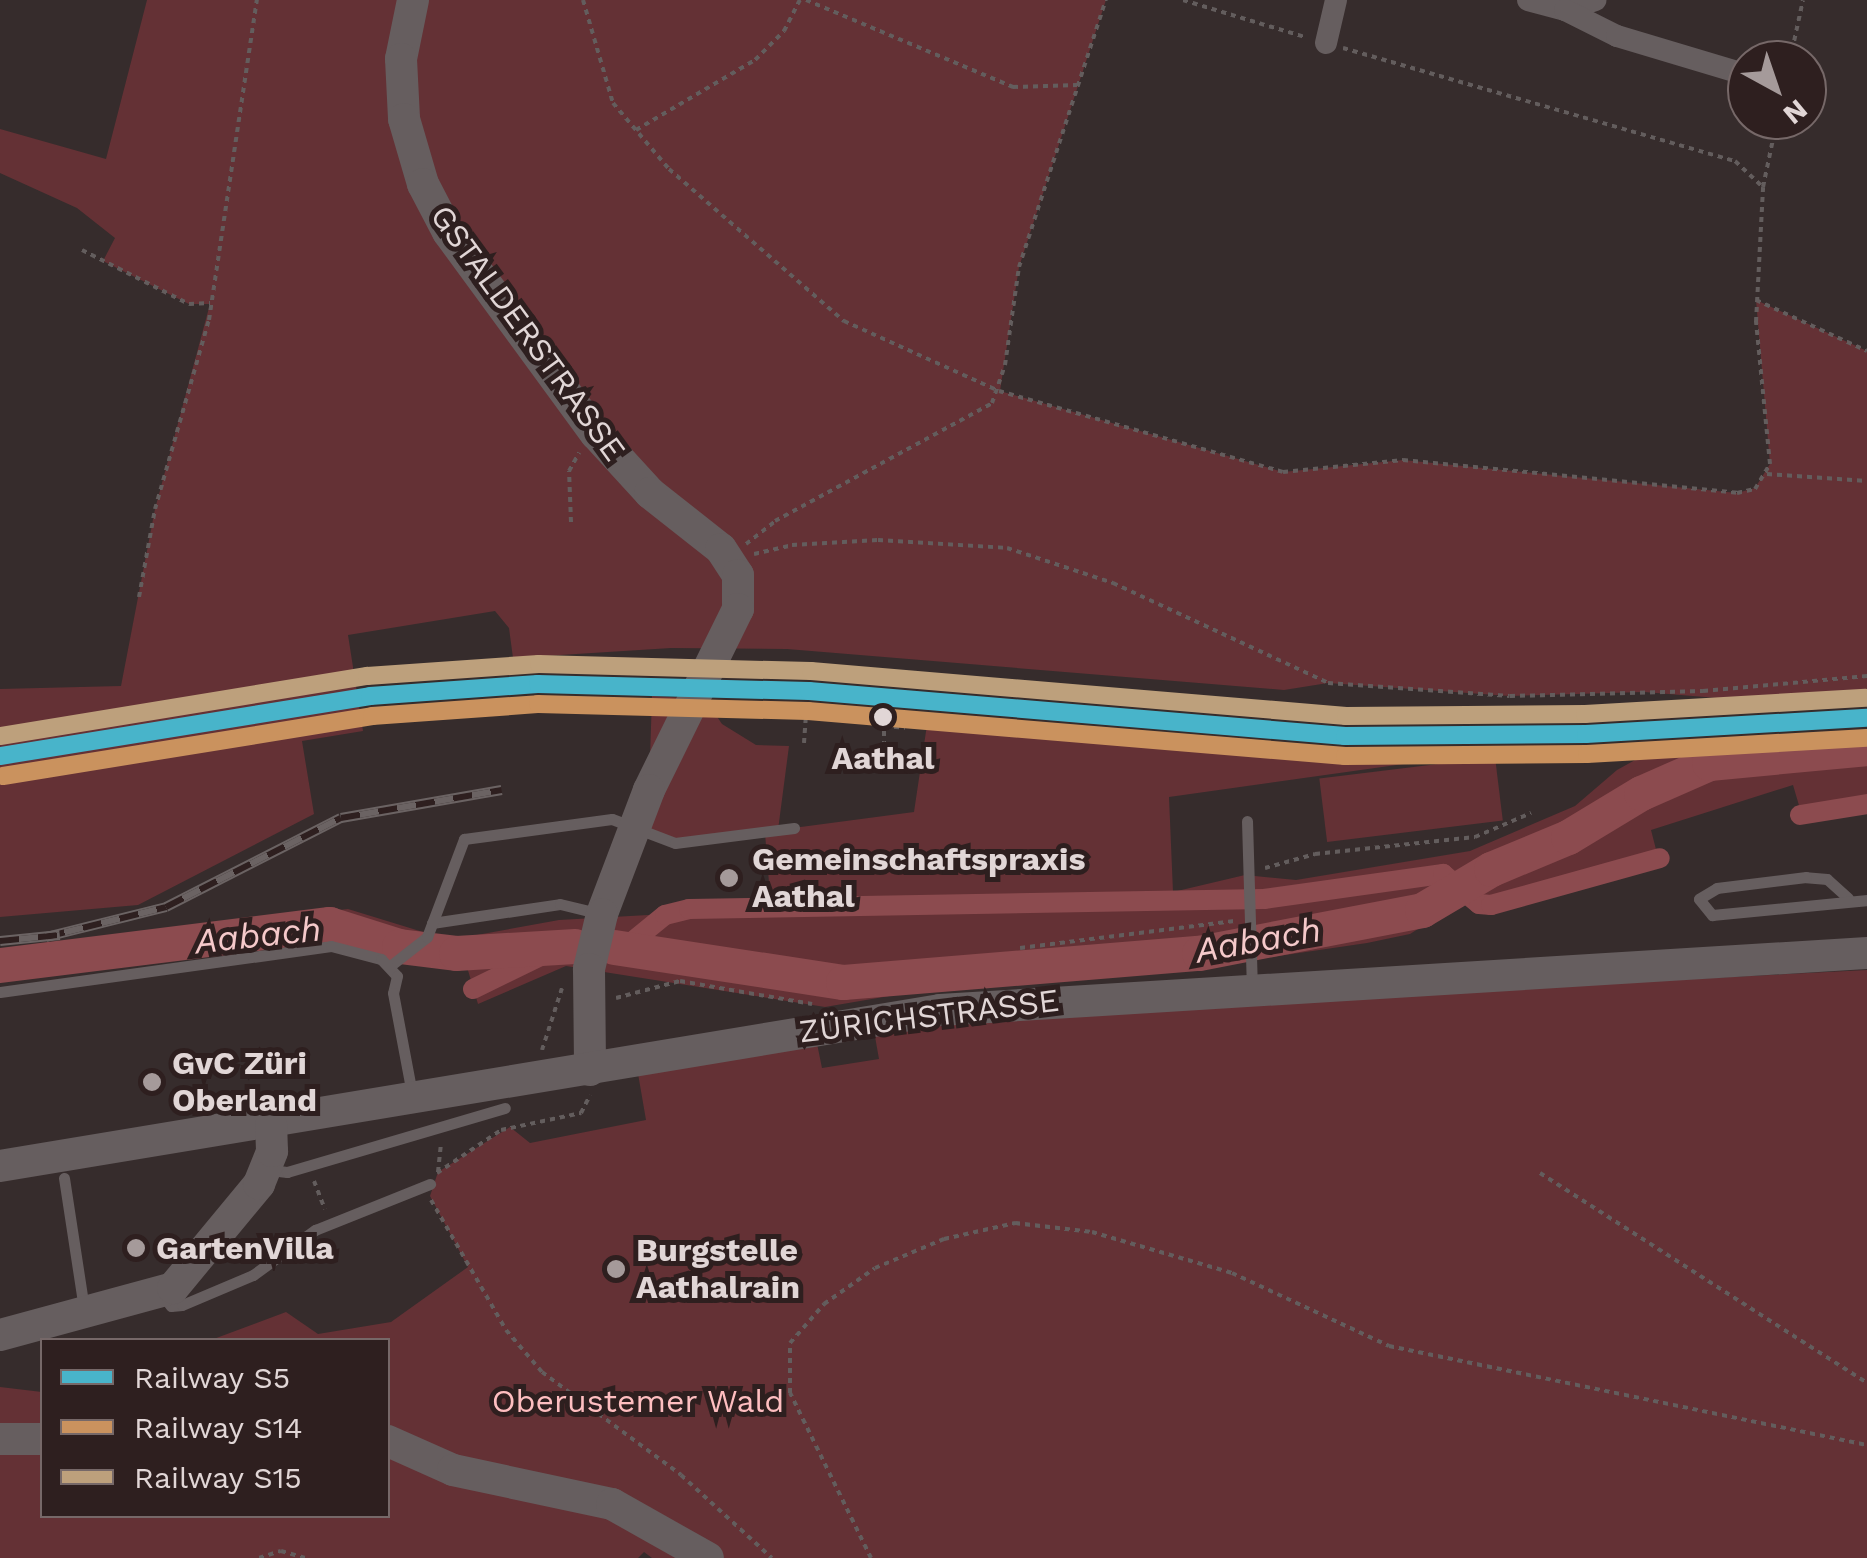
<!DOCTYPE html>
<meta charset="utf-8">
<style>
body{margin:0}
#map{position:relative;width:1867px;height:1558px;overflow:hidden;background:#362c2c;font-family:"Work Sans",sans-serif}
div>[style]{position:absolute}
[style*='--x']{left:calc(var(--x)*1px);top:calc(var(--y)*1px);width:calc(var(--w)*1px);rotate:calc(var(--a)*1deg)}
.green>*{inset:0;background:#643135;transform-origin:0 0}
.canal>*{height:20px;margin:-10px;padding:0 10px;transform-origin:10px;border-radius:10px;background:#8c4b4f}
.river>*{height:35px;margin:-17.5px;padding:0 17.5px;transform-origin:17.5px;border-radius:17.5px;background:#8c4b4f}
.path>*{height:4px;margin-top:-2px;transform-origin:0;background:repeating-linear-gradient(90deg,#635d5d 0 5px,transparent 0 10px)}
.lane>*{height:11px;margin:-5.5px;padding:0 5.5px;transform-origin:5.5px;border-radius:5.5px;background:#665e5f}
.street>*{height:22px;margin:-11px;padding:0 11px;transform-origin:11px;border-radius:11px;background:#665e5f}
.secondary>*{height:32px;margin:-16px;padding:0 16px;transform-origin:16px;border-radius:16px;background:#665e5f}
.rail>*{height:10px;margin-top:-5px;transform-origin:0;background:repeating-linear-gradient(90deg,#2e1f1f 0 19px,#6b6363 0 38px);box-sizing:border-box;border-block:2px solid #6b6363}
.rail-1>*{height:18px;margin:-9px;padding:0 9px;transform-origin:9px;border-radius:9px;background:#48b4ca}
.rail-2>*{height:18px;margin:-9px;padding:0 9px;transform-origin:9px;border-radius:9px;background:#ca925e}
.rail-3>*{height:18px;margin:-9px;padding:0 9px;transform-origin:9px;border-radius:9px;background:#bda07c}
.dots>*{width:28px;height:28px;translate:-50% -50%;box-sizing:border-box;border:5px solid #2e1f1f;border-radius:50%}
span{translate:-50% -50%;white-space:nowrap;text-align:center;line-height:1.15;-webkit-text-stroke:10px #2e1f1f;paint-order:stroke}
.street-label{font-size:32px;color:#e1d6d6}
.stop-label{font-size:32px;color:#e1d6d6;font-weight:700}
.poi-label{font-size:32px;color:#e1d6d6;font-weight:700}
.left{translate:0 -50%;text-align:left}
.park-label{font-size:32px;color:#febec0}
.water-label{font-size:35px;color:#f5c9ca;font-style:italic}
.legend{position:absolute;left:40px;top:1338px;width:350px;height:180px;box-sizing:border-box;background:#2e1f1f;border:2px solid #766868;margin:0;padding:12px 18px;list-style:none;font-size:30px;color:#e1d6d6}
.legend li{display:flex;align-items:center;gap:20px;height:50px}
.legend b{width:50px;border:2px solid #766868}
.north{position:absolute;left:1727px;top:40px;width:100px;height:100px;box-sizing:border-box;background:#2e1f1f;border:2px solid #766868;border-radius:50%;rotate:140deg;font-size:28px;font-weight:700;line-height:40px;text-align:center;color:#e1d6d6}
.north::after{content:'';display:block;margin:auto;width:35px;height:45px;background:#a59a9a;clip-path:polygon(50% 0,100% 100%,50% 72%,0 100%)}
</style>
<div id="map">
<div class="green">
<i style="clip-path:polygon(147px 0,1106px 0,1019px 267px,1000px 391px,1283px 472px,1403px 460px,1737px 493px,1755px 488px,1770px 464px,1756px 300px,1867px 351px,1867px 700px,1754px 701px,1644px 692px,1510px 696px,1328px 683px,1284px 690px,787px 649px,671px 648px,513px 658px,509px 628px,495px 611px,348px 635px,363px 731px,302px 741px,314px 814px,138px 905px,0 917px,0 689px,121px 686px,155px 509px,210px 304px,189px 304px,103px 261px,115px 238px,77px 208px,0 173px,0 129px,106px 159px)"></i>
<i style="clip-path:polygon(652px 696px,705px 699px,722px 724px,756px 745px,789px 746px,778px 830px,914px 812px,928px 718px,1171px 743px,1430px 749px,1432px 760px,1169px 797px,1173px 892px,1245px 875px,1296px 880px,1470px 851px,1575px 806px,1617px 770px,1664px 744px,1867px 734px,1867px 807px,1803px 819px,1793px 785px,1651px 830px,1659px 861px,1496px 909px,1466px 899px,1410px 934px,1367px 943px,1205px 967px,907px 993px,825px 1007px,566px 966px,478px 1004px,467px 967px,429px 965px,327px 937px,0 982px,0 950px,348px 909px,449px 940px,559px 920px,771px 908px,765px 833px,689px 843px,633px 830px,649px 790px)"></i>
<i style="left:1495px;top:757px;width:64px;height:177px;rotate:83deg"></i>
<i style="clip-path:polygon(1867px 970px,1867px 1558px,652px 1558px,644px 1552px,638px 1558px,0 1558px,0 1387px,42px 1392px,42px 1516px,388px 1516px,388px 1340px,211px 1340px,286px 1312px,318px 1334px,391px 1322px,468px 1267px,430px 1196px,438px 1172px,510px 1127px,530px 1143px,646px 1120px,636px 1062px,814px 1029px,822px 1068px,879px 1059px,874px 1031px,1139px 1007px)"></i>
</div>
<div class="canal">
<i style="--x:1800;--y:815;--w:68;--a:-9.3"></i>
<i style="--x:627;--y:946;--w:49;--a:-39.2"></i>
<i style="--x:665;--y:915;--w:25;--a:-14"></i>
<i style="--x:689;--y:909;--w:575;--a:-1"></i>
<i style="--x:1264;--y:899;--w:181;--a:-8"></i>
<i style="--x:1443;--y:874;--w:47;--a:39.8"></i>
<i style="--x:1479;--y:904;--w:12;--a:5"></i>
<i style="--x:1491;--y:905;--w:175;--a:-15.5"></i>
<i style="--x:473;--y:989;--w:98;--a:-26"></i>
</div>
<div class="river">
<i style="--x:614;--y:947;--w:232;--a:8.7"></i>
<i style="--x:843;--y:982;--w:357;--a:-4.7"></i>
<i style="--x:1199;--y:953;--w:227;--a:-10.9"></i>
<i style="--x:1422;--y:910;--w:80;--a:-30.7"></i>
<i style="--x:1491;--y:869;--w:83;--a:-22.6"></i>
<i style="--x:1568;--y:837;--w:85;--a:-31.1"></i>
<i style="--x:1641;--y:793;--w:74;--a:-23.8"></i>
<i style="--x:1709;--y:763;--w:159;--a:-5.4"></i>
<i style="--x:0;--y:965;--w:332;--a:-7.1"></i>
<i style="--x:329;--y:924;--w:73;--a:17.4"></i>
<i style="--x:399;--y:946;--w:57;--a:7"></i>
<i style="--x:456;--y:953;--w:119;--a:-3.4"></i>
</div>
<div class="path">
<i style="--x:583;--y:0;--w:107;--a:73.8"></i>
<i style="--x:613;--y:103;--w:87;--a:49.7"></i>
<i style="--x:669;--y:169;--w:232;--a:41"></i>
<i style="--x:844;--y:321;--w:170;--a:24.3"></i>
<i style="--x:999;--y:391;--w:295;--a:15.9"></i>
<i style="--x:1283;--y:472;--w:121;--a:-5.7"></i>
<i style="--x:1403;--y:460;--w:336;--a:5.6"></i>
<i style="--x:1737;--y:493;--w:18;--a:-13"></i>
<i style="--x:1755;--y:489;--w:29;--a:-59"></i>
<i style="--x:1770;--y:464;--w:143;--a:-95.6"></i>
<i style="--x:1756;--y:322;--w:135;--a:-87"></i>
<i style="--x:1763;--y:187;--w:68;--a:-78.2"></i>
<i style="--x:806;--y:0;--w:225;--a:22.8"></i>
<i style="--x:1013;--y:87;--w:64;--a:-1.8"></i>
<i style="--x:1183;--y:0;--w:127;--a:16.9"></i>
<i style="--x:1343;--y:48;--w:408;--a:16.1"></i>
<i style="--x:1735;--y:161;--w:38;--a:43"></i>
<i style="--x:1790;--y:60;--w:61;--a:-77.8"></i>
<i style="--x:636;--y:130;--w:138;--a:-30.5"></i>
<i style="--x:755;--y:60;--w:41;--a:-45"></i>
<i style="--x:784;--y:31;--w:35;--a:-63"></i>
<i style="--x:82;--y:250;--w:120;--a:26.8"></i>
<i style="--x:189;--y:304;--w:21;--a:-3"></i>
<i style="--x:1756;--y:300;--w:122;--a:24.7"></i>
<i style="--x:1767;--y:474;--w:100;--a:4"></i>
<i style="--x:571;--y:522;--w:51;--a:-92.2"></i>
<i style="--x:569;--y:471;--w:21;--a:-61"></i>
<i style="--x:746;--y:544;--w:37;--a:-38"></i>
<i style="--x:775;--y:521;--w:247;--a:-28.5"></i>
<i style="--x:992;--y:403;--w:40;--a:-71.1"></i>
<i style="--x:1005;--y:365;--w:99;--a:-81.9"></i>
<i style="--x:1019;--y:267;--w:281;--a:-72"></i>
<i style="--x:754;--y:554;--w:39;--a:-13"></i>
<i style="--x:792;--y:545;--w:86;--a:-3.3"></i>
<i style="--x:878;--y:540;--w:129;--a:3.5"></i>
<i style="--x:1007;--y:548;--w:112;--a:18.3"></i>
<i style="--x:1113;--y:583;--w:237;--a:24.9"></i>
<i style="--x:1328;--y:683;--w:182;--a:4.1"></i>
<i style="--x:1510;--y:696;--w:193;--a:-1.5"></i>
<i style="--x:1703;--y:691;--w:165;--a:-5.2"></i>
<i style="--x:139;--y:597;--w:89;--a:-79.7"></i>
<i style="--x:155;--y:509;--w:197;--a:-74.1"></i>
<i style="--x:209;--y:320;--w:324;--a:-81.5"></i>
<i style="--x:731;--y:675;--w:51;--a:2.2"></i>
<i style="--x:869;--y:681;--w:144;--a:4.8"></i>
<i style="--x:804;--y:743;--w:39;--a:-86"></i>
<i style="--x:884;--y:746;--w:20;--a:-90"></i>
<i style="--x:884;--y:726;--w:21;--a:5"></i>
<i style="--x:905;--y:728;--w:16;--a:-86"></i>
<i style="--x:1265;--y:868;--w:52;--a:-15.6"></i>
<i style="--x:1315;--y:854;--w:161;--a:-6.1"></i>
<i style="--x:1475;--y:837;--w:61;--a:-23.2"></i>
<i style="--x:1020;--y:948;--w:216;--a:-7.2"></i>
<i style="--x:616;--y:998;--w:66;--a:-14.9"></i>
<i style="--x:680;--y:981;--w:134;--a:9.9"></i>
<i style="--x:542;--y:1050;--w:65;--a:-72.1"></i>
<i style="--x:438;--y:1172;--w:30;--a:-84"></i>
<i style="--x:437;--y:1173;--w:77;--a:-33.9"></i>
<i style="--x:501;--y:1130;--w:82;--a:-12"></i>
<i style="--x:581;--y:1113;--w:20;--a:-63"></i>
<i style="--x:1540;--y:1173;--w:389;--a:32.7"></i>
<i style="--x:314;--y:1181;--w:30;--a:69"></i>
<i style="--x:431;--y:1200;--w:150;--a:60"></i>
<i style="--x:506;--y:1330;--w:55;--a:49.4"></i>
<i style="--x:542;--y:1372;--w:173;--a:36.5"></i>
<i style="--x:681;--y:1475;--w:123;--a:42.4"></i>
<i style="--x:259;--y:1558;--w:23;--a:-18"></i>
<i style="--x:281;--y:1551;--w:25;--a:16"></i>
<i style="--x:871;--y:1558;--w:184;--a:-116.1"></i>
<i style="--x:790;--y:1393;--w:50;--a:-90"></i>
<i style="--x:790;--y:1343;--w:52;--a:-48.9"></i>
<i style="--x:824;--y:1304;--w:62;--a:-35.2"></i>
<i style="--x:875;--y:1268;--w:75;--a:-22.8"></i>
<i style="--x:944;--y:1239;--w:73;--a:-12.7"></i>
<i style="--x:1015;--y:1223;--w:78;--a:6.7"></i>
<i style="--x:1092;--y:1232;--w:146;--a:16.3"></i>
<i style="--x:1232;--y:1273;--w:173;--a:24.9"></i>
<i style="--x:1389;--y:1346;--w:488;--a:11.7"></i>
</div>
<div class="lane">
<i style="--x:1247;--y:821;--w:165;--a:88.3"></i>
<i style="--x:1848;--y:898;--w:28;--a:-138"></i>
<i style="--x:1827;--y:879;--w:21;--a:-175"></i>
<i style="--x:1806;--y:877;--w:90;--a:173"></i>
<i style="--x:1717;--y:888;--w:21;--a:149"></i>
<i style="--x:1699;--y:899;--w:21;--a:51"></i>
<i style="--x:1712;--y:915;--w:156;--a:-5.5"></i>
<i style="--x:432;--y:923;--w:129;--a:-8.4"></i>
<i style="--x:560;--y:904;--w:42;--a:13.7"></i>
<i style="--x:390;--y:966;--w:47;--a:-38.1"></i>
<i style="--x:427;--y:937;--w:105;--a:-69.3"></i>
<i style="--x:464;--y:839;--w:149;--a:-7.7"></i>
<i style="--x:612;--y:819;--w:67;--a:20.9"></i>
<i style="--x:675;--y:843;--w:120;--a:-7.2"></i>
<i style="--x:0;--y:992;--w:334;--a:-7.9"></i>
<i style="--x:331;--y:946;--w:52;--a:14.6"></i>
<i style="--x:381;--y:959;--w:23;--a:47"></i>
<i style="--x:397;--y:976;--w:17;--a:103"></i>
<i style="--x:393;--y:993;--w:92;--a:79.3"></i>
<i style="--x:270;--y:1170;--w:17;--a:7"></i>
<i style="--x:287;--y:1172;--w:227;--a:-16.4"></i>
<i style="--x:64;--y:1178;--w:132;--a:81.3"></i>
<i style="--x:162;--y:1295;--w:14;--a:51"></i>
<i style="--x:171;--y:1306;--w:11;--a:-5"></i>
<i style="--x:182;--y:1305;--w:77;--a:-22.9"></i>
<i style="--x:253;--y:1275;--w:77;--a:-36"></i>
<i style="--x:315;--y:1230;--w:124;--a:-21.8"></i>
</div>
<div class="street">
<i style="--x:1528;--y:0;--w:38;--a:15"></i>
<i style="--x:1565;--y:10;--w:32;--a:-18"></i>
<i style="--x:1565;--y:10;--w:58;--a:26.6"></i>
<i style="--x:1617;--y:36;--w:136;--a:16.7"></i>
<i style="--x:1326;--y:43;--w:44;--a:-76.9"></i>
</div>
<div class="secondary">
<i style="--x:413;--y:0;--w:60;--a:101.5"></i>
<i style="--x:401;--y:59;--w:60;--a:87.1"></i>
<i style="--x:404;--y:119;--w:68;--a:73.7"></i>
<i style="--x:423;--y:184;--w:54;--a:62.5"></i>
<i style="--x:448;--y:232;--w:250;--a:53.8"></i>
<i style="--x:596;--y:434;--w:80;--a:47.5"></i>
<i style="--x:650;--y:493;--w:90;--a:38.3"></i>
<i style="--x:721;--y:549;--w:31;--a:57"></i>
<i style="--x:738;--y:575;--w:34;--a:90"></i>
<i style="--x:738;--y:609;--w:202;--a:116.2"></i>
<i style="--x:649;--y:790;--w:133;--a:110.8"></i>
<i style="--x:602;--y:914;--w:57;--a:103.3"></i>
<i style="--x:589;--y:969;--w:101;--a:89.4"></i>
<i style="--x:0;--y:1166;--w:953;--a:-9.42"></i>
<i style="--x:940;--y:1010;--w:929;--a:-3.52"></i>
<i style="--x:0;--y:1335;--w:179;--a:-15.2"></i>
<i style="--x:173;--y:1288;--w:135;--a:-50.4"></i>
<i style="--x:259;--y:1184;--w:35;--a:-68"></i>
<i style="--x:272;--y:1151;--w:26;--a:-92"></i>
<i style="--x:0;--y:1439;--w:42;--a:0"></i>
<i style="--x:388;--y:1441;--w:71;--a:24"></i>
<i style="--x:453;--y:1470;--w:163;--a:12.1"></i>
<i style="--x:612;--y:1504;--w:110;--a:29.4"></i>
</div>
<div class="rail">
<i style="--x:46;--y:937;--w:124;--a:-14"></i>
<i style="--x:166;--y:907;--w:196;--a:-27"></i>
<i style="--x:341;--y:818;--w:163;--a:-9.9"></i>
<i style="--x:0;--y:941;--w:60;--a:-5.7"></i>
</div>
<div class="rail-1">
<i style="--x:0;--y:756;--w:375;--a:-9.2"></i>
<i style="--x:370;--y:696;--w:168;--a:-4.1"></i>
<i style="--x:538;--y:684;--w:271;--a:1.5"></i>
<i style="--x:809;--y:691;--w:538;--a:4.8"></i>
<i style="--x:1345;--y:736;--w:241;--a:-0.5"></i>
<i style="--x:1586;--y:734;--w:281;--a:-3.3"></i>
</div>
<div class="rail-2">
<i style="--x:3;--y:776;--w:374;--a:-9.2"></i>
<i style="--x:372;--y:716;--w:166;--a:-4.1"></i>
<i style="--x:538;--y:704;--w:270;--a:1.5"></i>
<i style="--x:808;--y:711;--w:539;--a:4.79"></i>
<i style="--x:1345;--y:756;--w:242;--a:-0.5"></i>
<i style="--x:1587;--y:754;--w:280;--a:-3.3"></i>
</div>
<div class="rail-3">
<i style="--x:0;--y:736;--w:372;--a:-9.3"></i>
<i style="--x:367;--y:676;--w:172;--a:-4"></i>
<i style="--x:539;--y:664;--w:272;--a:1.5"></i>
<i style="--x:811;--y:671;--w:537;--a:4.81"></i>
<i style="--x:1346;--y:716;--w:239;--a:-0.5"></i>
<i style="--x:1585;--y:714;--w:281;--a:-3.3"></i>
</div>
<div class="dots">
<i style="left:883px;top:717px;background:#e1d6d6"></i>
<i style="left:729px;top:878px;background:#a59a9a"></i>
<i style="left:152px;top:1082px;background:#a59a9a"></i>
<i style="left:136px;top:1248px;background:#a59a9a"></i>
<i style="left:616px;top:1269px;background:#a59a9a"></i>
</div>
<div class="street-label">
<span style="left:528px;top:333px;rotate:54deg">GSTALDERSTRASSE</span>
<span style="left:929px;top:1016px;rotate:-7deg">ZÜRICHSTRASSE</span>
</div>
<div class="stop-label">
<span style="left:883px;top:758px">Aathal</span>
</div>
<div class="poi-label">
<span class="left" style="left:752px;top:878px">Gemeinschaftspraxis<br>Aathal</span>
<span class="left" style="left:172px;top:1082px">GvC Züri<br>Oberland</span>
<span class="left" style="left:156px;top:1248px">GartenVilla</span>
<span class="left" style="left:636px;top:1269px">Burgstelle<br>Aathalrain</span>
</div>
<div class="park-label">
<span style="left:638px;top:1401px">Oberustemer Wald</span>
</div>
<div class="water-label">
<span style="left:258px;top:935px;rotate:-6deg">Aabach</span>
<span style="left:1258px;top:940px;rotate:-10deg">Aabach</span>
</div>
<ul class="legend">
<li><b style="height:12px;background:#48b4ca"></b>Railway S5</li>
<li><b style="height:12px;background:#ca925e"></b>Railway S14</li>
<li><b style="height:12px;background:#bda07c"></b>Railway S15</li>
</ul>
<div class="north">N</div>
</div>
